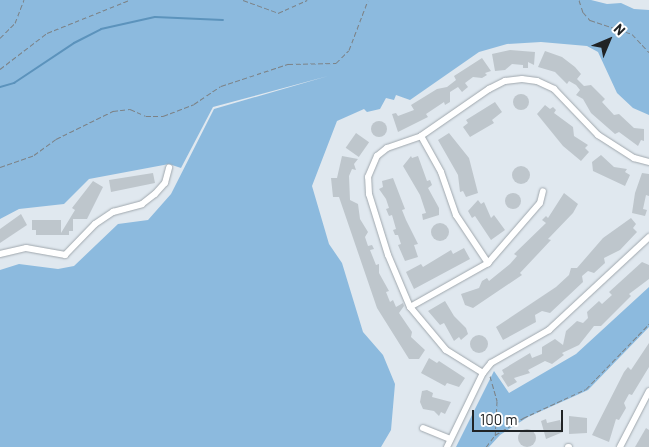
<!DOCTYPE html>
<style>
body{margin:0}
#map{position:relative;width:649px;height:447px;overflow:hidden;background:#e0e8ef;font-family:Barlow,sans-serif}
div>[style]{position:absolute}
[style*='--x']{left:calc(var(--x)*1px);top:calc(var(--y)*1px);width:calc(var(--w)*1px);rotate:calc(var(--a)*1deg)}
.green>*{inset:0;background:#8cbade}
.stream>*{height:2px;margin:-1px;padding:0 1px;transform-origin:1px;border-radius:1px;background:#5c93bc}
.building>*{inset:0;background:#bec6cc;transform-origin:0 0}
.round{border-radius:50%}
.path>*{height:1px;margin-top:-0.5px;transform-origin:0;background:repeating-linear-gradient(90deg,#7c8286 0 5px,transparent 0 7.5px)}
.roads{filter:drop-shadow(0 0 1px #9fa7ad) drop-shadow(0 0 1px #9fa7ad)}
.street>*{height:6px;margin:-3px;padding:0 3px;transform-origin:3px;border-radius:3px;background:#fff}
span{translate:-50% -50%;white-space:nowrap;text-align:center;line-height:1.15;-webkit-text-stroke:4px #fff;paint-order:stroke}
.north{position:absolute;left:584px;top:15px;width:50px;height:50px;-webkit-text-stroke:4px #fff;paint-order:stroke;rotate:45deg;font-size:14px;font-weight:700;line-height:20px;text-align:center;color:#202325}
.north::after{content:'';display:block;margin:auto;width:18px;height:22px;background:#202325;clip-path:polygon(50% 0,100% 100%,50% 72%,0 100%)}
.scale{position:absolute;left:472px;top:410px;width:91px;height:22px;box-sizing:border-box;border:2px solid #202325;border-top:0;padding-left:6px;font-size:15px;line-height:18px;white-space:nowrap;color:#202325;-webkit-text-stroke:4px #fff;paint-order:stroke}
</style>
<div id="map">
<div class="green">
<i style="clip-path:polygon(0 0,591px 0,607px 4px,621px 3px,634px 9px,649px 10px,649px 115px,633px 108px,617px 93px,598px 52px,587px 46px,541px 42px,507px 44px,479px 52px,410px 100px,396px 95px,394px 100px,386px 98px,380px 109px,367px 112px,364px 109px,337px 121px,312px 186px,329px 244px,342px 263px,363px 332px,383px 355px,395px 384px,391px 430px,381px 447px,0 447px,0 270px,19px 264px,58px 269px,74px 266px,118px 224px,148px 220px,171px 194px,214px 109px,328px 76px,213px 107px,181px 168px,169px 164px,89px 179px,64px 204px,19px 209px,0 219px)"></i>
<i style="clip-path:polygon(649px 287px,649px 327px,588px 390px,528px 417px,500px 435px,489px 447px,456px 447px,494px 371px,509px 393px,576px 354px)"></i>
</div>
<div class="stream">
<i style="--x:0;--y:87;--w:15;--a:-16"></i>
<i style="--x:14;--y:83;--w:72;--a:-33.7"></i>
<i style="--x:74;--y:43;--w:30;--a:-27"></i>
<i style="--x:101;--y:29;--w:55;--a:-12.5"></i>
<i style="--x:155;--y:17;--w:68;--a:2.5"></i>
</div>
<div class="building">
<i style="clip-path:polygon(510px 50px,535px 52px,534px 65px,528px 62px,528px 68px,523px 68px,523px 65px,512px 64px,505px 70px,495px 71px,492px 54px)"></i>
<i style="clip-path:polygon(545px 51px,562px 57px,575px 67px,581px 74px,577px 79px,584px 86px,591px 85px,605px 99px,602px 102px,614px 115px,619px 114px,634px 128px,644px 129px,644px 141px,641px 140px,638px 146px,619px 132px,615px 134px,591px 113px,583px 99px,576px 95px,580px 90px,576px 85px,569px 81px,567px 84px,555px 72px,538px 67px)"></i>
<i style="clip-path:polygon(482px 58px,491px 71px,485px 73px,487px 75px,482px 78px,473px 77px,465px 83px,468px 87px,462px 92px,458px 87px,450px 92px,450px 102px,445px 105px,444px 102px,426px 114px,428px 117px,398px 132px,392px 114px,396px 113px,398px 116px,414px 110px,411px 105px,437px 89px,447px 87px,456px 80px,454px 76px)"></i>
<i class="round" style="left:513px;top:94px;width:16px;height:16px"></i>
<i style="clip-path:polygon(495px 102px,502px 112px,492px 120px,494px 123px,470px 137px,463px 127px,468px 123px,466px 120px)"></i>
<i style="clip-path:polygon(545px 105px,550px 109px,553px 107px,556px 110px,554px 113px,573px 127px,574px 136px,588px 145px,585px 148px,589px 152px,581px 161px,563px 146px,537px 114px)"></i>
<i class="round" style="left:371px;top:121px;width:16px;height:16px"></i>
<i style="left:356px;top:133px;width:16px;height:18px;rotate:35deg"></i>
<i style="clip-path:polygon(449px 133px,469px 158px,478px 193px,466px 197px,463px 191px,460px 192px,458px 175px,438px 140px)"></i>
<i style="clip-path:polygon(601px 155px,614px 167px,627px 169px,625px 172px,630px 175px,625px 186px,593px 171px,592px 162px)"></i>
<i style="clip-path:polygon(342px 156px,358px 159px,354px 164px,356px 170px,352px 169px,349px 176px,350px 200px,358px 204px,360px 219px,368px 232px,365px 237px,368px 246px,372px 245px,374px 249px,370px 250px,376px 265px,379px 264px,379px 273px,389px 291px,386px 292px,390px 302px,393px 300px,396px 307px,403px 303px,404px 306px,399px 313px,412px 332px,411px 337px,425px 350px,419px 359px,409px 359px,377px 308px,339px 197px,333px 197px,331px 178px,337px 178px)"></i>
<i style="clip-path:polygon(411px 156px,412px 158px,418px 156px,427px 181px,430px 180px,432px 185px,428px 188px,439px 208px,439px 215px,423px 220px,422px 214px,426px 213px,420px 195px,403px 166px)"></i>
<i class="round" style="left:512px;top:166px;width:18px;height:18px"></i>
<i style="clip-path:polygon(153px 173px,155px 183px,111px 192px,109px 180px)"></i>
<i style="clip-path:polygon(642px 173px,649px 174px,649px 196px,646px 195px,643px 209px,647px 210px,645px 216px,632px 213px,635px 193px)"></i>
<i style="clip-path:polygon(393px 178px,405px 209px,402px 210px,406px 220px,418px 244px,414px 245px,418px 257px,405px 261px,398px 245px,401px 244px,398px 235px,395px 235px,393px 230px,396px 229px,392px 215px,389px 216px,386px 209px,389px 208px,386px 199px,379px 189px,383px 187px,382px 181px)"></i>
<i style="clip-path:polygon(93px 181px,103px 187px,87px 219px,73px 219px,73px 231px,69px 231px,69px 235px,36px 235px,36px 230px,32px 230px,32px 220px,61px 220px,61px 233px,75px 210px,72px 208px)"></i>
<i class="round" style="left:505px;top:193px;width:16px;height:16px"></i>
<i style="clip-path:polygon(564px 193px,578px 204px,573px 213px,548px 239px,551px 240px,520px 273px,522px 275px,473px 308px,465px 305px,461px 294px,479px 288px,482px 281px,487px 278px,489px 281px,510px 264px,517px 256px,514px 254px,546px 223px,542px 220px,546px 216px,548px 218px)"></i>
<i style="clip-path:polygon(478px 200px,481px 204px,484px 202px,491px 218px,494px 215px,505px 230px,491px 240px,475px 216px,472px 218px,468px 211px)"></i>
<i style="clip-path:polygon(21px 214px,27px 225px,0 243px,0 229px)"></i>
<i style="clip-path:polygon(631px 218px,636px 224px,633px 228px,637px 232px,620px 250px,604px 258px,605px 263px,594px 273px,588px 271px,582px 276px,583px 282px,550px 313px,542px 311px,535px 315px,536px 322px,503px 340px,496px 327px,556px 287px,569px 275px,571px 268px,577px 268px,603px 238px)"></i>
<i class="round" style="left:431px;top:223px;width:18px;height:18px"></i>
<i style="clip-path:polygon(464px 248px,470px 259px,414px 289px,406px 272px,421px 264px,423px 267px,451px 250px,453px 254px)"></i>
<i style="clip-path:polygon(642px 262px,649px 265px,649px 279px,629px 294px,631px 296px,601px 326px,594px 326px,579px 345px,562px 353px,564px 355px,552px 364px,545px 361px,528px 370px,530px 373px,514px 378px,517px 382px,508px 387px,501px 376px,504px 374px,502px 370px,530px 353px,532px 358px,542px 354px,542px 347px,555px 339px,563px 345px,566px 331px,577px 321px,583px 323px,588px 318px,587px 312px,599px 301px,602px 304px,612px 295px,609px 292px)"></i>
<i style="clip-path:polygon(445px 301px,454px 316px,466px 328px,468px 334px,461px 340px,459px 337px,454px 341px,444px 323px,440px 325px,428px 311px)"></i>
<i class="round" style="left:470px;top:335px;width:18px;height:18px"></i>
<i style="clip-path:polygon(649px 343px,649px 367px,632px 395px,629px 394px,624px 403px,626px 408px,619px 420px,616px 419px,609px 442px,592px 435px,624px 372px,628px 367px,631px 370px)"></i>
<i style="clip-path:polygon(429px 358px,437px 363px,439px 361px,465px 378px,459px 387px,447px 383px,445px 386px,421px 373px)"></i>
<i style="clip-path:polygon(427px 390px,433px 393px,432px 397px,451px 402px,445px 414px,441px 412px,439px 416px,434px 411px,423px 409px,420px 402px,422px 391px)"></i>
<i style="clip-path:polygon(569px 416px,587px 418px,587px 433px,569px 434px)"></i>
<i style="clip-path:polygon(546px 419px,547px 423px,560px 420px,563px 432px,546px 439px,541px 421px)"></i>
<i style="clip-path:polygon(646px 428px,649px 430px,649px 447px,635px 447px)"></i>
<i class="round" style="left:518px;top:429px;width:18px;height:18px"></i>
</div>
<div class="path">
<i style="--x:243;--y:0;--w:37;--a:20"></i>
<i style="--x:278;--y:13;--w:32;--a:-24"></i>
<i style="--x:579;--y:0;--w:13;--a:72"></i>
<i style="--x:583;--y:12;--w:11;--a:49"></i>
<i style="--x:590;--y:20;--w:44;--a:18.4"></i>
<i style="--x:632;--y:34;--w:25;--a:47"></i>
<i style="--x:0;--y:38;--w:21;--a:-45"></i>
<i style="--x:15;--y:23;--w:25;--a:-69"></i>
<i style="--x:0;--y:69;--w:59;--a:-37.5"></i>
<i style="--x:47;--y:33;--w:88;--a:-21.9"></i>
<i style="--x:0;--y:167;--w:36;--a:-19"></i>
<i style="--x:34;--y:155;--w:27;--a:-36"></i>
<i style="--x:56;--y:139;--w:64;--a:-26.2"></i>
<i style="--x:113;--y:111;--w:17;--a:-7"></i>
<i style="--x:130;--y:109;--w:17;--a:24"></i>
<i style="--x:146;--y:116;--w:17;--a:0"></i>
<i style="--x:163;--y:116;--w:33;--a:-21"></i>
<i style="--x:194;--y:104;--w:32;--a:-34"></i>
<i style="--x:221;--y:86;--w:71;--a:-18.2"></i>
<i style="--x:288;--y:64;--w:48;--a:-1.2"></i>
<i style="--x:336;--y:63;--w:18;--a:-45"></i>
<i style="--x:349;--y:50;--w:53;--a:-69.2"></i>
<i style="--x:490;--y:376;--w:26;--a:74"></i>
<i style="--x:497;--y:401;--w:34;--a:93"></i>
<i style="--x:486;--y:447;--w:15;--a:-53"></i>
<i style="--x:495;--y:435;--w:33;--a:-31"></i>
<i style="--x:523;--y:418;--w:69;--a:-24.7"></i>
<i style="--x:586;--y:389;--w:91;--a:-45.9"></i>
</div>
<div class="roads">
<div class="street">
<i style="--x:421;--y:136;--w:41;--a:60.9"></i>
<i style="--x:441;--y:172;--w:46;--a:70.8"></i>
<i style="--x:456;--y:215;--w:58;--a:56.3"></i>
<i style="--x:0;--y:254;--w:27;--a:-13"></i>
<i style="--x:26;--y:248;--w:40;--a:10"></i>
<i style="--x:65;--y:255;--w:43;--a:-45.9"></i>
<i style="--x:95;--y:224;--w:22;--a:-34"></i>
<i style="--x:113;--y:212;--w:30;--a:-15"></i>
<i style="--x:142;--y:204;--w:16;--a:-38"></i>
<i style="--x:155;--y:194;--w:15;--a:-48"></i>
<i style="--x:165;--y:183;--w:16;--a:-75"></i>
<i style="--x:410;--y:307;--w:90;--a:-29.4"></i>
<i style="--x:488;--y:263;--w:79;--a:-49.1"></i>
<i style="--x:540;--y:203;--w:12;--a:-76"></i>
<i style="--x:483;--y:373;--w:44;--a:-148.1"></i>
<i style="--x:446;--y:350;--w:56;--a:-129.9"></i>
<i style="--x:410;--y:307;--w:56;--a:-112.9"></i>
<i style="--x:388;--y:255;--w:64;--a:-107.3"></i>
<i style="--x:369;--y:194;--w:17;--a:-93"></i>
<i style="--x:368;--y:177;--w:23;--a:-67"></i>
<i style="--x:377;--y:156;--w:13;--a:-39"></i>
<i style="--x:387;--y:148;--w:36;--a:-19"></i>
<i style="--x:421;--y:136;--w:83;--a:-34.7"></i>
<i style="--x:489;--y:89;--w:18;--a:-27"></i>
<i style="--x:505;--y:81;--w:17;--a:-7"></i>
<i style="--x:522;--y:79;--w:15;--a:8"></i>
<i style="--x:537;--y:81;--w:19;--a:25"></i>
<i style="--x:554;--y:89;--w:64;--a:46.3"></i>
<i style="--x:598;--y:135;--w:43;--a:32.6"></i>
<i style="--x:634;--y:158;--w:16;--a:15"></i>
<i style="--x:423;--y:428;--w:29;--a:22"></i>
<i style="--x:447;--y:447;--w:82;--a:-64.1"></i>
<i style="--x:483;--y:373;--w:13;--a:-51"></i>
<i style="--x:491;--y:363;--w:67;--a:-29.6"></i>
<i style="--x:549;--y:330;--w:137;--a:-42.9"></i>
<i style="--x:568;--y:447;--w:1;--a:0"></i>
<i style="--x:620;--y:447;--w:63;--a:-62.6"></i>
</div>
</div>
<div class="north">N</div>
<div class="scale">100 m</div>
</div>
